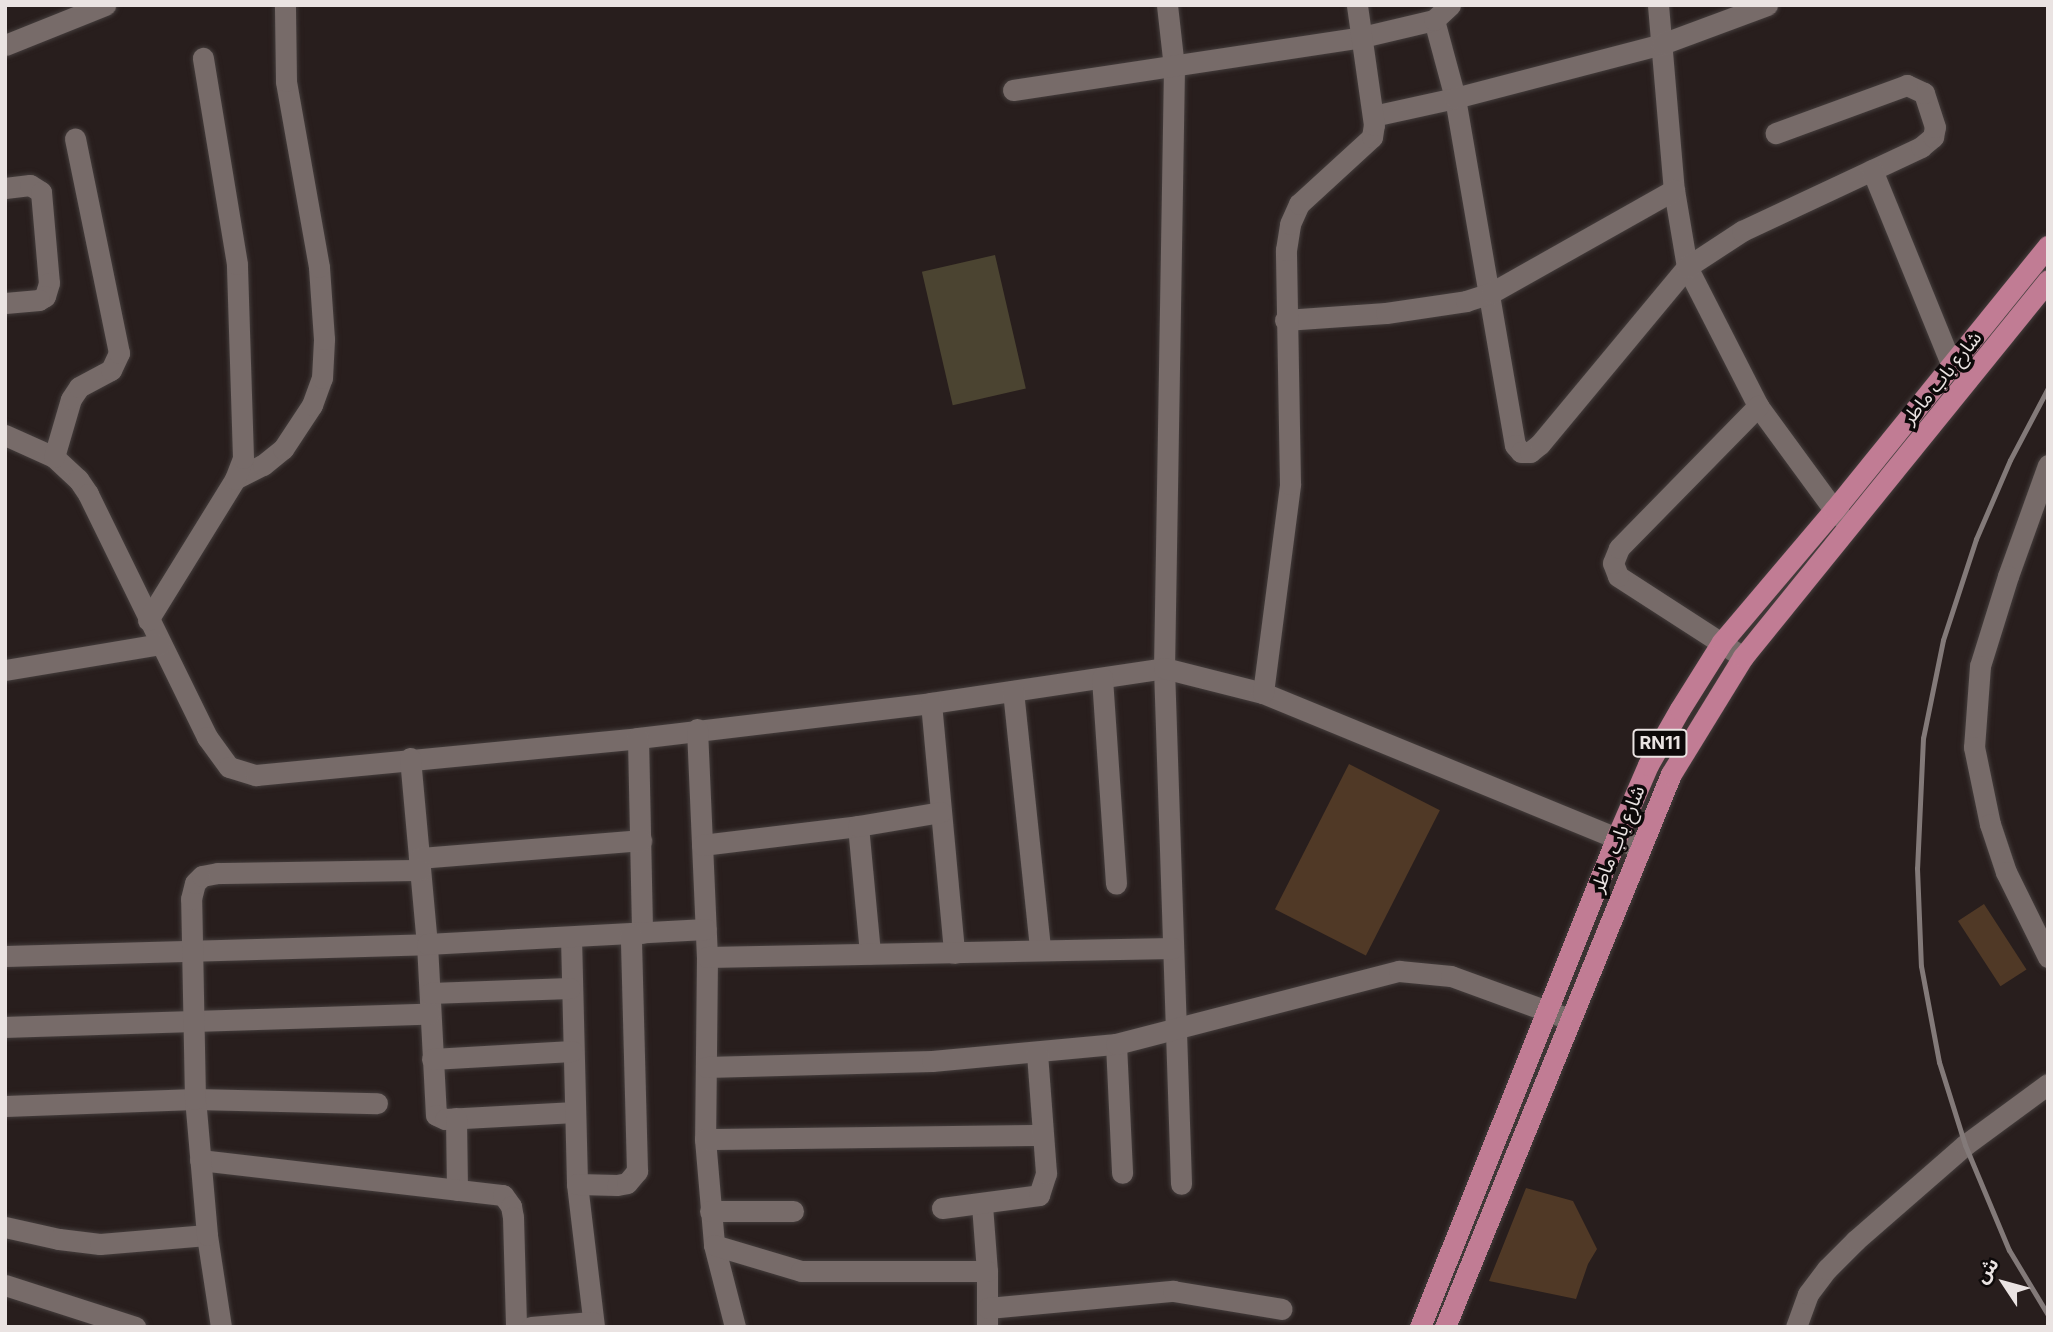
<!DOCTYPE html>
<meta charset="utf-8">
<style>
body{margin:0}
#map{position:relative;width:2053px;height:1332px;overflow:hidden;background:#281e1d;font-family:Inter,"Noto Sans Arabic",sans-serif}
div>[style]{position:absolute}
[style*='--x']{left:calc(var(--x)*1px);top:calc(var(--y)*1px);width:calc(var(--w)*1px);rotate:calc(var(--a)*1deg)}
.green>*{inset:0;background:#4b4431;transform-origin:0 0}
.building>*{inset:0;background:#503926;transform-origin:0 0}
.roads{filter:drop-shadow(0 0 2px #443d3c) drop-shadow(0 0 2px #443d3c)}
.minor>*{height:21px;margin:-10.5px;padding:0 10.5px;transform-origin:10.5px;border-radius:10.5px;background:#776b69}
.major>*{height:21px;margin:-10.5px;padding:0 10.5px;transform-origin:10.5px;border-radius:10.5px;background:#c17c94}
.rail>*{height:5px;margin:-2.5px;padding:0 2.5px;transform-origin:2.5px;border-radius:2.5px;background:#837a79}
span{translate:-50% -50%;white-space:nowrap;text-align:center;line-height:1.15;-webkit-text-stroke:7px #0d0909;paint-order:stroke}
.shield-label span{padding:2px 5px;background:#0d0909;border:2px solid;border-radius:5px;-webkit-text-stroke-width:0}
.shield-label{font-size:18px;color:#eae3e2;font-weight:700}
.street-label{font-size:19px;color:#eae3e2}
.frame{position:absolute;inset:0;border:7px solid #eae3e2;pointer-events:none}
.north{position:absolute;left:1969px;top:1248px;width:70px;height:70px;-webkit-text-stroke:5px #0d0909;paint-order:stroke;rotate:306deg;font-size:19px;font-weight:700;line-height:28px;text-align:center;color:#eae3e2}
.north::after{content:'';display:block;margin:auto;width:24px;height:32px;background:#eae3e2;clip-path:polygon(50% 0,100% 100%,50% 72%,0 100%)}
</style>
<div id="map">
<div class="green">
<i style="left:995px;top:255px;width:137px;height:75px;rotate:77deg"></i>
</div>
<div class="building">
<i style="left:1349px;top:764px;width:102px;height:163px;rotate:27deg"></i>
<i style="left:1984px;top:904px;width:78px;height:31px;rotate:57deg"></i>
<i style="clip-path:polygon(1526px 1188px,1573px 1201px,1597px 1249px,1588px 1264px,1576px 1299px,1489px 1281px)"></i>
</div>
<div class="roads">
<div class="minor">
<i style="--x:1167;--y:5;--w:62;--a:83.6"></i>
<i style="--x:1174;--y:67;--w:601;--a:90.95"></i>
<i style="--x:1164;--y:668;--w:516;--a:88.11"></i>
<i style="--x:1658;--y:5;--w:186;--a:85.1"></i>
<i style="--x:1674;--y:190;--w:78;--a:80.4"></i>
<i style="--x:1687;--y:267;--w:156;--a:62.9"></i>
<i style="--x:1758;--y:406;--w:129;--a:53.8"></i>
<i style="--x:1834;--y:510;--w:16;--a:43"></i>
<i style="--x:1434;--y:20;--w:81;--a:74.9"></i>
<i style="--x:1455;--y:98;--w:352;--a:80.2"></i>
<i style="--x:1515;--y:445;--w:9;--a:49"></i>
<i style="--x:1521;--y:452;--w:9;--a:0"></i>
<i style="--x:1530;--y:452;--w:13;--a:-39"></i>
<i style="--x:1540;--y:444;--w:230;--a:-50.3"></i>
<i style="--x:1687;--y:267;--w:66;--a:-33.2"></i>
<i style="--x:1742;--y:231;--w:198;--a:-25.1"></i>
<i style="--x:1921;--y:147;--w:16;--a:-40"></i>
<i style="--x:1933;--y:137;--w:10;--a:-79"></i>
<i style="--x:1935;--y:127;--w:36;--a:-108"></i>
<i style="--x:1924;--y:93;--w:19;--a:-155"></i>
<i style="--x:1907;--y:85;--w:140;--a:159.9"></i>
<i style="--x:5;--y:45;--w:108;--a:-21.8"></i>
<i style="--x:1013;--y:90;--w:353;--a:-8.6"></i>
<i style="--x:1362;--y:37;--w:74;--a:-13.3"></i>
<i style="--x:1434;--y:20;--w:22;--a:-43"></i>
<i style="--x:1373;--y:116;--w:84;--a:-12.4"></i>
<i style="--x:1455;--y:98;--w:214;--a:-14.6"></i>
<i style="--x:1662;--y:44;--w:112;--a:-20.4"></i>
<i style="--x:1872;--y:170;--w:212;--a:67.8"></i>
<i style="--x:5;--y:188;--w:25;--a:-7"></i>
<i style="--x:30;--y:185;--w:13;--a:32"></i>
<i style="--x:41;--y:192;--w:91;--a:85"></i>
<i style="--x:49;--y:283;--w:14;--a:107"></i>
<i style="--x:45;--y:296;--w:7;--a:146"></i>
<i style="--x:39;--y:300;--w:34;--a:175"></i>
<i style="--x:1285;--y:320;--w:101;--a:-4"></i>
<i style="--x:1386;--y:313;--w:81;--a:-8.5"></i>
<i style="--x:1466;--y:301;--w:26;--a:-18"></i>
<i style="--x:1491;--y:293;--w:210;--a:-29.4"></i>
<i style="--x:5;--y:435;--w:54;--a:24.2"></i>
<i style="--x:54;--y:457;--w:33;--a:43"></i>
<i style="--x:78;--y:479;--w:18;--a:56"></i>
<i style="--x:88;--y:494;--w:271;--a:63.9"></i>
<i style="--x:207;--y:737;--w:37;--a:54"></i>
<i style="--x:229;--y:767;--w:28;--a:17"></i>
<i style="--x:256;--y:775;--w:384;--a:-5.5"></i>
<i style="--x:638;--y:738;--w:295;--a:-6.8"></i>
<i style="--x:931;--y:703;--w:236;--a:-8.5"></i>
<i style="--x:1164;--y:668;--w:102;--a:14.2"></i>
<i style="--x:1263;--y:693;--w:405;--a:22.3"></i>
<i style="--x:54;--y:457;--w:60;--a:-73.7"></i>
<i style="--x:71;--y:399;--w:14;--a:-56"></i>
<i style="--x:79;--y:387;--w:36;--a:-28"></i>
<i style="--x:111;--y:370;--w:19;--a:-65"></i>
<i style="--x:119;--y:353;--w:219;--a:-101.6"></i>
<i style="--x:2048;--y:465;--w:118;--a:109.8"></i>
<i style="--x:2008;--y:576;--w:94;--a:107.3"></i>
<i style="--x:1980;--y:666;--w:81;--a:94.2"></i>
<i style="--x:1974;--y:747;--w:79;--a:78.3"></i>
<i style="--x:1990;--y:824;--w:51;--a:71.6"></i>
<i style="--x:2006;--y:872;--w:95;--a:63.7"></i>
<i style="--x:235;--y:479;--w:31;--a:-27"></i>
<i style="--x:263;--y:465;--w:26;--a:-39"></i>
<i style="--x:283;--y:449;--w:53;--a:-56.6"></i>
<i style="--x:312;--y:405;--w:29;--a:-70"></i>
<i style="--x:322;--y:378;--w:39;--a:-87"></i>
<i style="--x:324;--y:339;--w:72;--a:-94"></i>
<i style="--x:319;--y:267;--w:189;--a:-100.1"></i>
<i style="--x:286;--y:81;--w:76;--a:-90.8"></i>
<i style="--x:148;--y:620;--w:166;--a:-58.3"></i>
<i style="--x:235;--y:479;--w:22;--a:-69"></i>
<i style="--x:243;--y:458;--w:194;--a:-91.8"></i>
<i style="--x:237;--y:264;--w:209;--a:-99.4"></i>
<i style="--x:1743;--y:657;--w:149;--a:-147.1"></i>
<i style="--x:1618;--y:576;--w:14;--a:-111"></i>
<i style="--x:1613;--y:563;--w:16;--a:-68"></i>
<i style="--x:1619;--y:548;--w:199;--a:-45.6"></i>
<i style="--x:5;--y:670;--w:157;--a:-9.5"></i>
<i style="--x:1102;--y:678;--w:206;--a:86.1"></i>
<i style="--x:1013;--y:691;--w:259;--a:84"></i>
<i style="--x:1263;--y:693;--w:211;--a:-82.6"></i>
<i style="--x:1290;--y:484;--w:234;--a:-91"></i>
<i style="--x:1286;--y:250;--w:26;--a:-81"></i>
<i style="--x:1290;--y:224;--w:22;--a:-66"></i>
<i style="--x:1299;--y:204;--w:99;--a:-42.5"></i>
<i style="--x:1372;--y:137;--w:12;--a:-81"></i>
<i style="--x:1374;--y:125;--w:121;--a:-98.1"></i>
<i style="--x:931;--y:703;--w:251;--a:84.7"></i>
<i style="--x:697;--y:729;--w:228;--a:87.5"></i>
<i style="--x:707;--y:957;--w:182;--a:90.6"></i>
<i style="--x:705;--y:1139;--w:106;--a:85.1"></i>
<i style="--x:714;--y:1245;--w:85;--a:75.6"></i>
<i style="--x:638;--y:738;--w:195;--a:88.8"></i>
<i style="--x:410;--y:758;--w:187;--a:84.8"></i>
<i style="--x:427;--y:944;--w:171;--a:87"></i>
<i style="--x:436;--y:1115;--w:10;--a:24"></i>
<i style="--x:445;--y:1119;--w:130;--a:-3.1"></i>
<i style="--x:858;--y:826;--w:128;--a:84.6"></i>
<i style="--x:702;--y:845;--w:157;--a:-6.9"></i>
<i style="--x:858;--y:826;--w:84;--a:-9.6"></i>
<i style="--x:419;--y:858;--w:223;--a:-4.6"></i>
<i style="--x:571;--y:937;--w:247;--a:88.6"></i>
<i style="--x:577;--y:1184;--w:144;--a:83.2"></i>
<i style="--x:5;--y:956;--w:422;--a:-1.6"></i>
<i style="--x:427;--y:944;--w:279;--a:-3.1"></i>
<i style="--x:707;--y:957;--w:466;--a:-1.1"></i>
<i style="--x:430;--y:993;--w:140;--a:-2"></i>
<i style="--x:5;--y:1027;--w:425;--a:-1.8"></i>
<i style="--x:1116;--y:1044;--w:129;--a:87.3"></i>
<i style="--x:432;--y:1059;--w:140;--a:-3.3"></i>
<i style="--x:706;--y:1067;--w:226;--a:-1.5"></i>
<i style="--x:932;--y:1061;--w:185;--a:-5.3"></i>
<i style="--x:1116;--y:1044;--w:292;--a:-14.5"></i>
<i style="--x:1399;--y:971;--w:52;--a:5.5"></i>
<i style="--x:1451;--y:976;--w:126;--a:20"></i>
<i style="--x:5;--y:1106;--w:190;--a:-2.1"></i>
<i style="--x:195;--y:1099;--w:182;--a:1.3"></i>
<i style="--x:456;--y:1118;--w:72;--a:89.2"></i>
<i style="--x:705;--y:1139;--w:336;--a:-0.7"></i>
<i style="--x:200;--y:1160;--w:305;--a:6.6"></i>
<i style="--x:503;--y:1195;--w:14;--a:54"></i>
<i style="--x:511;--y:1206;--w:11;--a:80"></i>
<i style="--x:513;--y:1217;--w:110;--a:88.4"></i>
<i style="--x:577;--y:1184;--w:40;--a:1.4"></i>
<i style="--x:617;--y:1185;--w:10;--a:-11"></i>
<i style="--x:627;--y:1183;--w:16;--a:-50"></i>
<i style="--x:637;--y:1171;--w:237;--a:-91.5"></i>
<i style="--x:982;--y:1205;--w:66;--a:85.7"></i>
<i style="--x:987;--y:1271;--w:56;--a:90"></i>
<i style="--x:942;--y:1208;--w:98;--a:-7.6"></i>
<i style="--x:1039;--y:1195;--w:23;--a:-72"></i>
<i style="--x:1046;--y:1173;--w:121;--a:-94.3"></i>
<i style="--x:710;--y:1211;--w:83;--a:0"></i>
<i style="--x:5;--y:1227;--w:55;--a:12.5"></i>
<i style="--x:59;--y:1239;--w:41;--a:7"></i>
<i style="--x:100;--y:1244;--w:107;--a:-4.8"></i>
<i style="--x:714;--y:1245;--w:91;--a:16.6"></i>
<i style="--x:801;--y:1271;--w:186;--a:0"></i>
<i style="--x:5;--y:1285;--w:137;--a:17.9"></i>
<i style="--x:988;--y:1308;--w:186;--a:-5.3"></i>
<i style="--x:1173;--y:1291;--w:110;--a:9.4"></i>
<i style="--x:221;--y:1327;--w:93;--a:-98.7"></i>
<i style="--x:207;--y:1235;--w:137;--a:-95"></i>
<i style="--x:195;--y:1099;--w:200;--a:-91.1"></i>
<i style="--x:191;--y:899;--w:16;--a:-76"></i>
<i style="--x:195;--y:883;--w:10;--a:-45"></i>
<i style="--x:202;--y:876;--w:16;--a:-11"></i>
<i style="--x:218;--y:873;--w:202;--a:-0.9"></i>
<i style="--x:531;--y:1327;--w:61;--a:-4.7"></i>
<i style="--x:1796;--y:1327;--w:35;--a:-70"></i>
<i style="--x:1808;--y:1294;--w:31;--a:-53"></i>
<i style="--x:1827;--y:1269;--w:41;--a:-45"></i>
<i style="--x:1856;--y:1240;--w:145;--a:-41.1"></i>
<i style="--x:1965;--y:1145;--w:103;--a:-36.3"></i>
</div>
<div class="major">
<i style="--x:1420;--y:1327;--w:526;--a:-68.12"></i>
<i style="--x:1616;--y:839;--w:81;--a:-66.6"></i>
<i style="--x:1648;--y:765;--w:64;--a:-60.3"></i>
<i style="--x:1680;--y:709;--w:79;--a:-57.9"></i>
<i style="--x:1722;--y:642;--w:173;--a:-49.7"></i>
<i style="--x:1834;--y:510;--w:340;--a:-51"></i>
<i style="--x:1445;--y:1327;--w:597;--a:-67.77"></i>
<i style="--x:1671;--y:774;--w:137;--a:-58.4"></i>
<i style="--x:1743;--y:657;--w:485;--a:-51"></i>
</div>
</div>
<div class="rail">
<i style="--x:2048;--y:388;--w:81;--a:117.8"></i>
<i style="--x:2010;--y:460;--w:86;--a:113.3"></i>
<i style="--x:1976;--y:539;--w:106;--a:108.1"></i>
<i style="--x:1943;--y:640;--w:100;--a:101.5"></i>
<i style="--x:1923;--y:738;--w:130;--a:92.6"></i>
<i style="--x:1917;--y:868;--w:98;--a:87.7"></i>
<i style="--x:1921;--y:966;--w:98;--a:79.4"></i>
<i style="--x:1939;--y:1062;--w:87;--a:72.6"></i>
<i style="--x:1965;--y:1145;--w:114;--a:67.3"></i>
<i style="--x:2009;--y:1250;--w:76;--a:59"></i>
</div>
<div class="shield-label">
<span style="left:1660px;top:743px">RN11</span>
</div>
<div class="street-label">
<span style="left:1942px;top:378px;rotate:-51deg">شارع باب ماطر</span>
<span style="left:1618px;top:839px;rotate:-68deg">شارع باب ماطر</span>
</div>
<div class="frame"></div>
<div class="north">ش</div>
</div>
